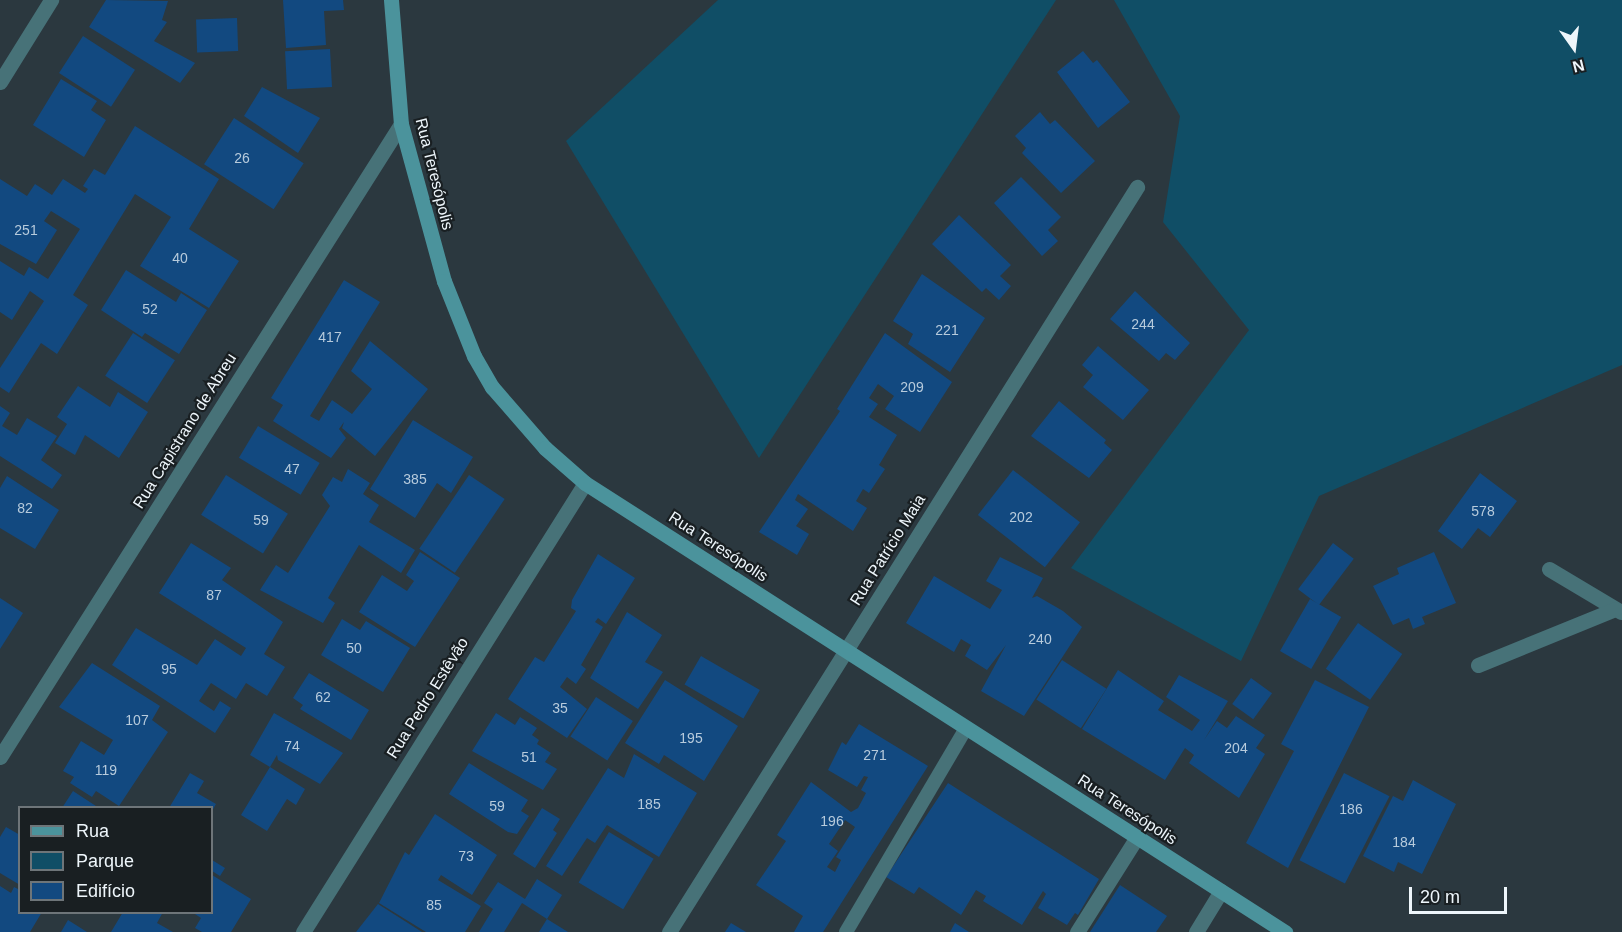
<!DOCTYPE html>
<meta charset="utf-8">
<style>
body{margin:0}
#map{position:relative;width:1622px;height:932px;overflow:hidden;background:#2b383f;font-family:Helvetica,sans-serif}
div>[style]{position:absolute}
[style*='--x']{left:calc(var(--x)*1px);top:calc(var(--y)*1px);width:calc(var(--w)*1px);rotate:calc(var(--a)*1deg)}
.green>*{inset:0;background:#104e66}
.building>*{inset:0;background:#124980;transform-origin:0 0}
.lane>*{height:14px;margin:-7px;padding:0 7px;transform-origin:7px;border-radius:7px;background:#477278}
.street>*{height:15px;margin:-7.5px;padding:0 7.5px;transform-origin:7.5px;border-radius:7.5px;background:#477278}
.secondary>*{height:15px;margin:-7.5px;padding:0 7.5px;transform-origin:7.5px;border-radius:7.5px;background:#4b939c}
span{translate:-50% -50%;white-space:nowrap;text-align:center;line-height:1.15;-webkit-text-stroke:4.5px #191f22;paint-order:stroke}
.number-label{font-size:14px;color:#b7cbdc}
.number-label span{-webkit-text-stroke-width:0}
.street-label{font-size:16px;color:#eef6fb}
.legend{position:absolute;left:18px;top:806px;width:195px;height:108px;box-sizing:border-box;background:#191f22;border:2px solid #6e7579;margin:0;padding:8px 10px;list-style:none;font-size:18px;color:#eef6fb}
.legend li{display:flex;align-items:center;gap:12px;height:30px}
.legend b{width:30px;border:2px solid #6e7579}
.north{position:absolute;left:1544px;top:18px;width:60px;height:60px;-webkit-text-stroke:4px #191f22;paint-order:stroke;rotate:166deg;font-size:16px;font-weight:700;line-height:24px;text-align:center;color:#eef6fb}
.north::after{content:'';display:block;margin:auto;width:21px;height:27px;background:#eef6fb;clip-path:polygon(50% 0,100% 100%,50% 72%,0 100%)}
.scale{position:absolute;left:1409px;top:887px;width:98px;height:27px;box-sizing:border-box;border:3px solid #eef6fb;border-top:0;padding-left:8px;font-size:18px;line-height:21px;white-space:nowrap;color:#eef6fb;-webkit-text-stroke:4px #191f22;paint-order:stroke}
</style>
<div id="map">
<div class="green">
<i style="clip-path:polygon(718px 0,1056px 0,759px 458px,566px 141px)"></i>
<i style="clip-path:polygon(1114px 0,1622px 0,1622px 365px,1319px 496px,1241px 661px,1071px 568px,1249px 330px,1163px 222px,1180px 116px)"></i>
</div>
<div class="building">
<i style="clip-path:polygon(106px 0,168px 1px,162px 20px,167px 22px,154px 41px,195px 63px,180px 83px,89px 27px)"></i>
<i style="clip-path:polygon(283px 0,343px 0,344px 10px,324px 11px,326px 45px,286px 48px)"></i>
<i style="left:237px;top:18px;width:33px;height:41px;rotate:88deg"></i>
<i style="left:83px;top:36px;width:62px;height:44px;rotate:33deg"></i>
<i style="left:330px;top:49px;width:38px;height:45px;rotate:87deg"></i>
<i style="clip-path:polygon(1083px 51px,1093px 63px,1097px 60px,1130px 102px,1098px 128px,1057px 72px)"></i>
<i style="clip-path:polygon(61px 79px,97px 101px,91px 110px,106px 120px,84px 157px,33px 125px)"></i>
<i style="clip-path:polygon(262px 87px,320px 118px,298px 153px,244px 116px)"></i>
<i style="clip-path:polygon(1040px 112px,1050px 124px,1055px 120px,1095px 161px,1061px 193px,1022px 153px,1026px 148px,1015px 136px)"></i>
<i style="left:234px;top:118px;width:83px;height:55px;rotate:33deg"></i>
<i style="clip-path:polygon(135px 126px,219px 179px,189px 229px,239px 261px,209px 308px,140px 266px,171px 217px,135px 194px,73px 295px,88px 305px,57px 354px,41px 343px,9px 393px,0 387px,0 368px,44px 301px,30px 291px,12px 320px,0 312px,0 261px,24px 276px,29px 267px,48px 279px,80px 229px,51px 211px,44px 221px,57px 230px,36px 264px,0 244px,0 179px,27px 196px,35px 184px,52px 195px,63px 179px,85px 193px,88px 189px,83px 186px,94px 169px,105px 175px)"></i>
<i style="clip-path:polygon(1021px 177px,1061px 217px,1048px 230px,1058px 241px,1042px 256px,994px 203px)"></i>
<i style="clip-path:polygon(959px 215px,1011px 265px,1000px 276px,1011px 286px,999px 300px,986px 288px,982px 292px,932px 244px)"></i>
<i style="clip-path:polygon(126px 270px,176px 302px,181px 293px,207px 310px,179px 354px,145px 333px,142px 337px,101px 310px)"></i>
<i style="clip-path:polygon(922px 274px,985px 318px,950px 372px,908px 344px,913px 334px,893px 321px)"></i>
<i style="clip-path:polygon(344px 280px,380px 302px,310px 416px,319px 421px,332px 400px,352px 414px,372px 389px,351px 371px,370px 341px,428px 389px,375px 456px,342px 428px,344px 422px,339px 429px,346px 438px,331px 458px,273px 421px,283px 405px,271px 398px)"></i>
<i style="clip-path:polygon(1135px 291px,1190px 343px,1175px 360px,1166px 353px,1159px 361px,1110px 319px)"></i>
<i style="left:133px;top:333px;width:50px;height:51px;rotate:33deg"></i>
<i style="clip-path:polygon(885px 333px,952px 382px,920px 432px,885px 409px,894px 396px,878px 384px,869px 398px,878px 404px,869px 417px,897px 435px,879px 465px,885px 469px,869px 493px,863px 489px,856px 501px,867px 508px,853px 531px,798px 494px,795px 500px,808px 509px,796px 526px,809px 534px,797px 555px,759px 532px,840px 411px,837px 409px)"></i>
<i style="clip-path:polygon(1098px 346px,1149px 390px,1123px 420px,1083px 387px,1093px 375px,1082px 365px)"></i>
<i style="clip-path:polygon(78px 386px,110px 407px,118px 392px,148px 412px,119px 458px,85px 435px,75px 455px,55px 443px,67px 424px,57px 417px)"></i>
<i style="clip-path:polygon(1059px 401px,1106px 440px,1104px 443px,1112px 450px,1089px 478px,1031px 436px)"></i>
<i style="clip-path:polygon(0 406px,10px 413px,2px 426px,17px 435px,27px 418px,57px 436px,41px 460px,62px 475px,52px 489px,0 456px)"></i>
<i style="clip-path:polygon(413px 420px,473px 457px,451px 493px,437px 483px,415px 518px,370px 489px)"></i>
<i style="left:258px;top:426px;width:72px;height:37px;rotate:31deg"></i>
<i style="clip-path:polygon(348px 469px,370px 483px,363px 494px,379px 505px,369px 522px,415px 550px,401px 573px,359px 545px,328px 598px,335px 603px,323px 623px,260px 590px,276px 565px,288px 573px,330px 506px,322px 495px,333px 477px,342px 482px)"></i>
<i style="left:1013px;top:470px;width:85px;height:57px;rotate:38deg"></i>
<i style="clip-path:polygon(1480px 473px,1517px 501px,1490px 537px,1478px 528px,1462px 549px,1438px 531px)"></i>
<i style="left:226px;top:475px;width:73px;height:47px;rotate:32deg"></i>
<i style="left:469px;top:475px;width:43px;height:89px;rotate:34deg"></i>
<i style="clip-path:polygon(7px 476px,59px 510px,35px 549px,0 528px,0 488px)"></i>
<i style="clip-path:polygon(191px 543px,231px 568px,222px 580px,283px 622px,264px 654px,285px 667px,267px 696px,246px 683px,236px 699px,211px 683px,199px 701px,214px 711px,220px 701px,231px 708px,215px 733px,112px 665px,136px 628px,197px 665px,215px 639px,241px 656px,246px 648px,159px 593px)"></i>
<i style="left:1333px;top:543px;width:26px;height:58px;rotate:37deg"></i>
<i style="clip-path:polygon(420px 552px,460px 578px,415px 647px,359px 612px,382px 575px,407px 591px,414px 581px,406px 575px)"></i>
<i style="clip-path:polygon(1434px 552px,1456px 603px,1422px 617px,1425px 624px,1413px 629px,1409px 618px,1393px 625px,1373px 586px,1399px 574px,1397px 568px)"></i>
<i style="clip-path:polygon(598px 554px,635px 578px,606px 624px,598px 618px,595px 622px,603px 627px,581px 665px,586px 669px,576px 684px,567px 677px,560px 687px,587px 709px,567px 738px,508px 699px,535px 657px,544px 662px,576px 611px,571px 608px,572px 600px)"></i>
<i style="clip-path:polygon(1000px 557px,1043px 578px,1032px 598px,1037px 596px,1063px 611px,1082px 627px,1024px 716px,981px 691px,1006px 645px,987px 670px,965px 656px,971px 645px,961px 639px,954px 652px,906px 623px,934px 576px,990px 609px,1002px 590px,986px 581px)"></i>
<i style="clip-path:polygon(0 598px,23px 613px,0 649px)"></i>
<i style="left:1310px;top:599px;width:36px;height:60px;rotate:30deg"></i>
<i style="clip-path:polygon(627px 612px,662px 635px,645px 662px,663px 672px,638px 709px,590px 678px)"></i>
<i style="clip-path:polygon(342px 619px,360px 630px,366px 621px,410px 648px,383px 692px,321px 655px)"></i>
<i style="left:1358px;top:623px;width:54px;height:56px;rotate:35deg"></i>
<i style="left:701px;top:656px;width:68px;height:33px;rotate:30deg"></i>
<i style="left:1062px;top:660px;width:53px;height:47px;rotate:33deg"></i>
<i style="clip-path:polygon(92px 663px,160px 706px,152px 720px,168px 732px,119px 806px,96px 791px,92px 797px,70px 783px,74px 777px,63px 771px,81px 741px,104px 755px,113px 740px,59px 707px)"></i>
<i style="clip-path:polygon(1118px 670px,1164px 701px,1158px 710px,1192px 731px,1200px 720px,1166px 697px,1179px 675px,1228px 701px,1204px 740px,1217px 721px,1227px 728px,1236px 716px,1265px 735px,1256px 748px,1265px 754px,1239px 798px,1189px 763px,1194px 755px,1185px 748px,1165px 780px,1082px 729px)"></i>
<i style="clip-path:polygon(309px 673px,369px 710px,351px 740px,300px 709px,303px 705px,293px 698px)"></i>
<i style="left:1251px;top:678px;width:26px;height:32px;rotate:36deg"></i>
<i style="clip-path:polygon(665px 680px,738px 726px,704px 781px,664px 755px,659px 764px,625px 743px)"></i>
<i style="clip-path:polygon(1315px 680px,1369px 707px,1288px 868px,1246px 843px,1294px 751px,1281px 744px)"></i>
<i style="left:596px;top:697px;width:44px;height:47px;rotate:33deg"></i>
<i style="clip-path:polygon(274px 713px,343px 753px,320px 784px,278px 760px,277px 755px,270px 767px,250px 755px)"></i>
<i style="clip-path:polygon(496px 713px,515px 725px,520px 717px,537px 728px,532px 735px,539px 740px,537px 744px,551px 753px,545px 762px,557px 769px,543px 790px,472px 751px)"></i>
<i style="clip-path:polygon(evenodd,859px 724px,928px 766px,823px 932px,794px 932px,803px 916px,756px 885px,786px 841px,777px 835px,811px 782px,851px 812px,858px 808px,866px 793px,861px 790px,868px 777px,864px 776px,857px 787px,828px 770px,842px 742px,846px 745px,859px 724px,845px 820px,855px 827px,836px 857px,841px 860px,835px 872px,827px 867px,838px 851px,829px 844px,845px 820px)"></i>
<i style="clip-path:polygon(634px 754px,697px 793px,659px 857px,607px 825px,595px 843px,587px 838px,562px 876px,546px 866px,608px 768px,624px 778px)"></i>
<i style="clip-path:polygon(469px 763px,528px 800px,521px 811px,529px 816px,517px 834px,508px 832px,449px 794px)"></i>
<i style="clip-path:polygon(270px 767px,305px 789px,296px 805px,287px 799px,267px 831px,241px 815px)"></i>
<i style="clip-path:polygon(190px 773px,204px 781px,197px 793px,216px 804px,212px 811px,212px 808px,169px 808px)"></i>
<i style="left:1344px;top:773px;width:51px;height:98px;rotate:27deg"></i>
<i style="clip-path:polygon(1413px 780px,1456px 804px,1422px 874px,1398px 862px,1394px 872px,1363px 856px,1393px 796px,1403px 801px)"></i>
<i style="clip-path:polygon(948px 783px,1099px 879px,1078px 915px,1075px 913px,1067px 925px,1038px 908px,1046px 894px,1043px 891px,1022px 925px,983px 901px,986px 896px,976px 890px,961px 915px,919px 887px,914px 894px,886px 877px)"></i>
<i style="clip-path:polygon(73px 791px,99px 808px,62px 808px)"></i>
<i style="clip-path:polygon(542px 808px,560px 819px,553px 830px,557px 833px,535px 868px,513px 854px)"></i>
<i style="clip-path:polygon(435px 814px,497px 855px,472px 895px,441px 875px,438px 880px,481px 906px,465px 932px,426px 932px,379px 903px,405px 852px,409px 855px)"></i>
<i style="clip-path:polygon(6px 827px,20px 835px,20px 885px,0 873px,0 837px)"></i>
<i style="left:609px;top:832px;width:52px;height:59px;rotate:31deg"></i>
<i style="clip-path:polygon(212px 860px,225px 868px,220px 876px,212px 871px)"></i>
<i style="clip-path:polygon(212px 875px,251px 899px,231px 932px,202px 932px,195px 928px,201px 918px,192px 912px,212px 912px)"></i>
<i style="clip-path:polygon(537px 879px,562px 895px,547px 919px,522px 903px,504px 932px,479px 932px,493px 909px,484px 903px,498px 882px,525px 899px)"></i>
<i style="clip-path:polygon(1120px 885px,1167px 916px,1156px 932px,1090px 932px)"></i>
<i style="clip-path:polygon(0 886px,11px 893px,14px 887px,20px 890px,20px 912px,42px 912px,30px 932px,0 932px)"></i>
<i style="clip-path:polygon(378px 904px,422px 932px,356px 932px)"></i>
<i style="clip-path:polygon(123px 912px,163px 912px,157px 923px,173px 932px,111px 932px)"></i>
<i style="clip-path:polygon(547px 919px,568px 932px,539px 932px)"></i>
<i style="clip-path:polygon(68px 920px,87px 932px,61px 932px)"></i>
<i style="clip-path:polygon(731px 923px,746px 932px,725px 932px)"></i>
<i style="clip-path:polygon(955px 923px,969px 932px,950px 932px)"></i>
</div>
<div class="lane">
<i style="--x:846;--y:932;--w:237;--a:-59.5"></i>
</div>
<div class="street">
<i style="--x:0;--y:82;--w:97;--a:-58.1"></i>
<i style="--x:1549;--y:569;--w:84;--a:30.8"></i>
<i style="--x:1478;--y:665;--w:148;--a:-22.2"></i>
<i style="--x:0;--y:757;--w:749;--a:-57.65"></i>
<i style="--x:303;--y:932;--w:530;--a:-57.87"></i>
<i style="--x:669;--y:932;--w:880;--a:-57.86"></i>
<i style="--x:1077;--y:932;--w:112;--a:-57.7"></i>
<i style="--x:1196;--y:932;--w:48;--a:-58.6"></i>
</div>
<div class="secondary">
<i style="--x:391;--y:0;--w:124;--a:85.4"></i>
<i style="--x:401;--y:124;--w:163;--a:74.7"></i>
<i style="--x:444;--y:281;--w:81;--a:68.2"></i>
<i style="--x:474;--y:356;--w:36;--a:60"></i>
<i style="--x:492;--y:387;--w:81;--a:49"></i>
<i style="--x:545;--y:448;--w:53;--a:41.2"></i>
<i style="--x:585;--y:483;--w:832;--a:32.68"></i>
</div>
<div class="number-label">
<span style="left:242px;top:158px">26</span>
<span style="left:26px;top:230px">251</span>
<span style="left:180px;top:258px">40</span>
<span style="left:150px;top:309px">52</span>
<span style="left:1143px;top:324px">244</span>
<span style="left:947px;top:330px">221</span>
<span style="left:330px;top:337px">417</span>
<span style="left:912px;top:387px">209</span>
<span style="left:292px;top:469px">47</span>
<span style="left:415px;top:479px">385</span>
<span style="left:25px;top:508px">82</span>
<span style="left:1483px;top:511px">578</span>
<span style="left:1021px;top:517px">202</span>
<span style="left:261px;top:520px">59</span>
<span style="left:214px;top:595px">87</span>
<span style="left:1040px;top:639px">240</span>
<span style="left:354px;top:648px">50</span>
<span style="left:169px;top:669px">95</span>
<span style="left:323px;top:697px">62</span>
<span style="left:560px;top:708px">35</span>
<span style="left:137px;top:720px">107</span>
<span style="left:691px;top:738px">195</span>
<span style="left:292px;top:746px">74</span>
<span style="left:1236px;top:748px">204</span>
<span style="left:875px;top:755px">271</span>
<span style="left:529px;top:757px">51</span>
<span style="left:106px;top:770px">119</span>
<span style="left:649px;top:804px">185</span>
<span style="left:497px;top:806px">59</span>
<span style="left:1351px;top:809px">186</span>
<span style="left:832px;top:821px">196</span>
<span style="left:1404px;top:842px">184</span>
<span style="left:466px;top:856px">73</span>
<span style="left:434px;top:905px">85</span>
</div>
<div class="street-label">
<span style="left:434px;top:174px;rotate:76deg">Rua Teresópolis</span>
<span style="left:185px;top:431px;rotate:-58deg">Rua Capistrano de Abreu</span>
<span style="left:718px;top:547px;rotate:33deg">Rua Teresópolis</span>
<span style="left:888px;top:550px;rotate:-58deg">Rua Patrício Maia</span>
<span style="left:428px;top:698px;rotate:-58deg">Rua Pedro Estêvão</span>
<span style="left:1127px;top:810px;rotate:33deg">Rua Teresópolis</span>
</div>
<ul class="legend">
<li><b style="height:8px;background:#4b939c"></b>Rua</li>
<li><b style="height:16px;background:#104e66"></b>Parque</li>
<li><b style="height:16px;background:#124980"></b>Edifício</li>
</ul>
<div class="north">N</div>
<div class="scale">20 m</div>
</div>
